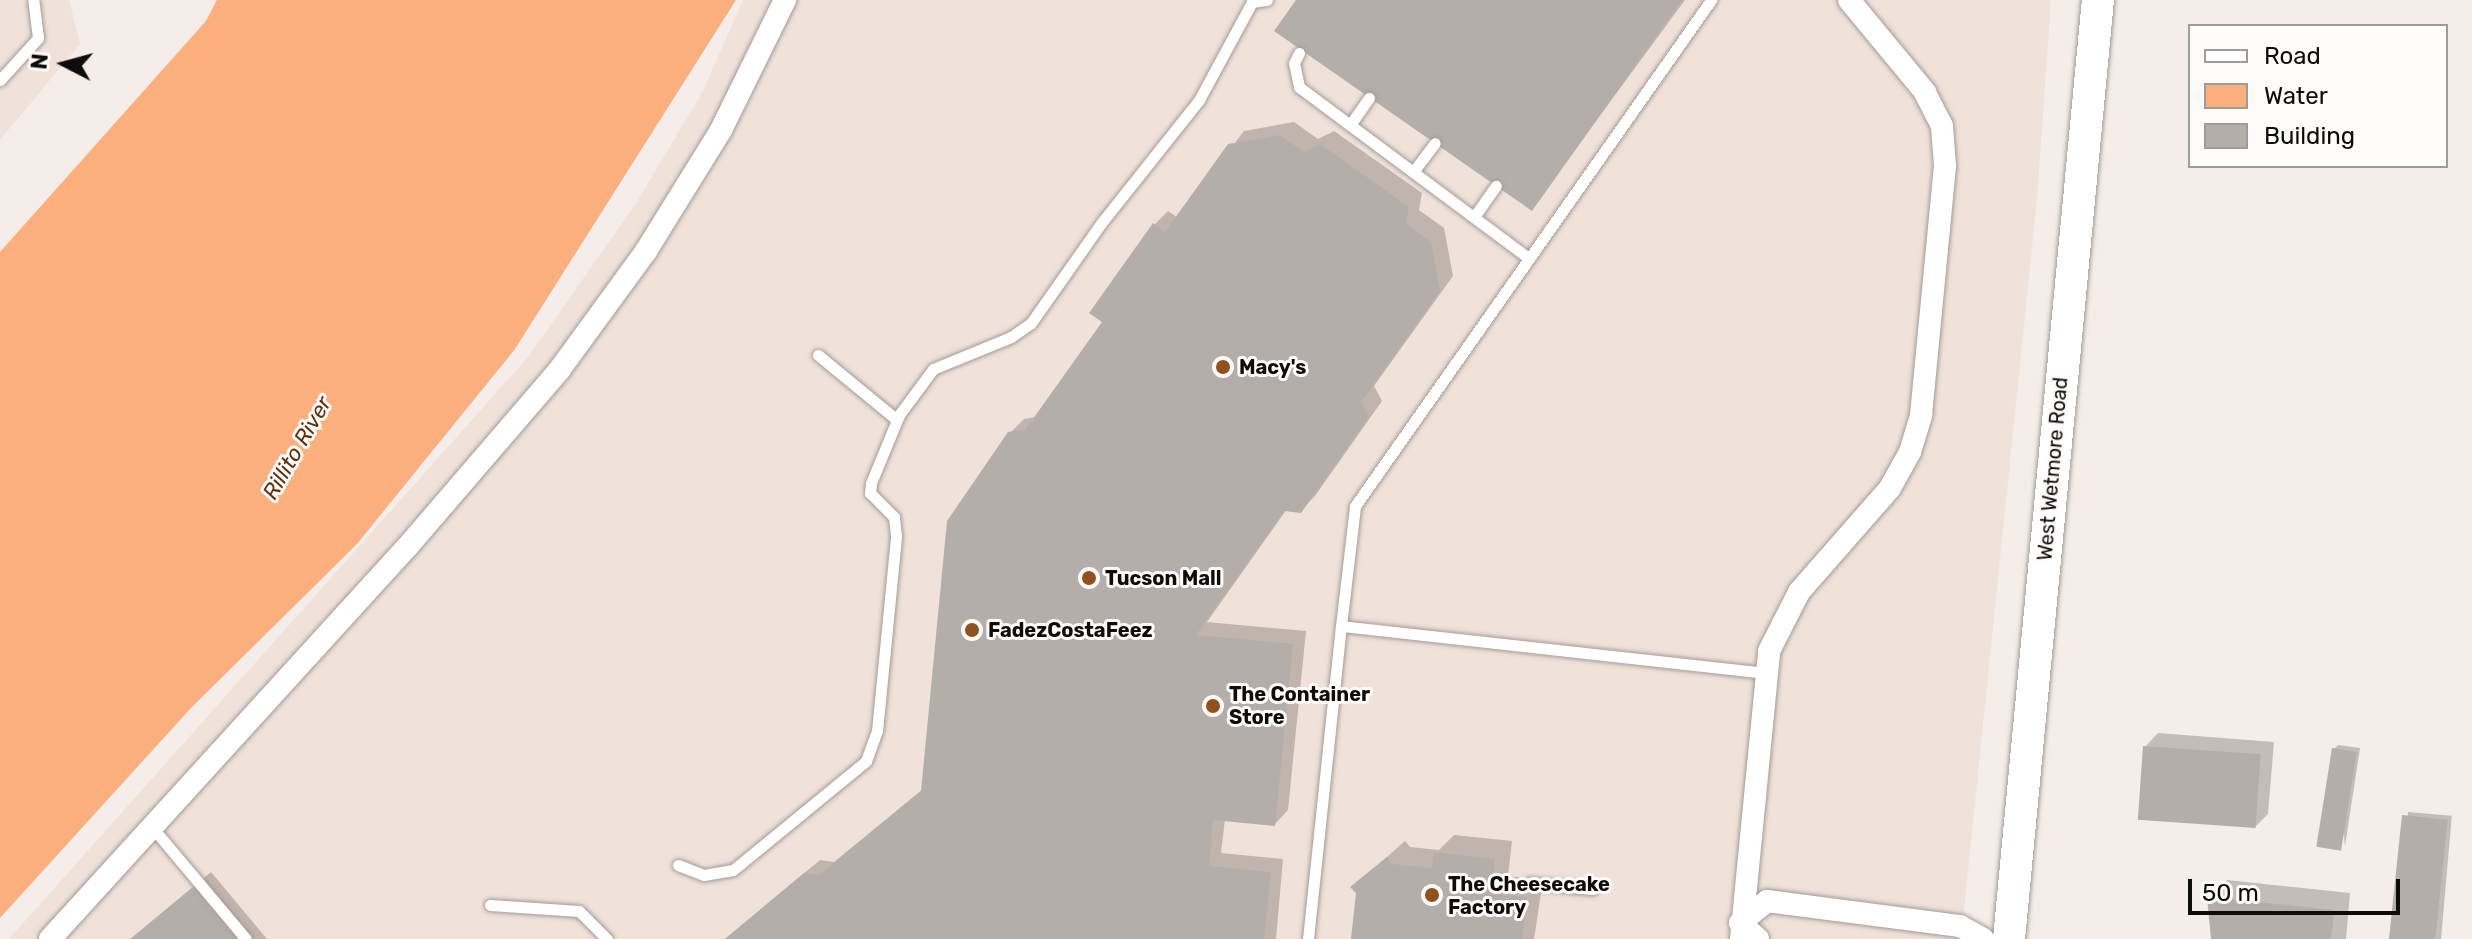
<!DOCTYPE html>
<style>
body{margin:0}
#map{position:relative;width:2472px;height:939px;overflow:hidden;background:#f4ede9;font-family:Rubik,sans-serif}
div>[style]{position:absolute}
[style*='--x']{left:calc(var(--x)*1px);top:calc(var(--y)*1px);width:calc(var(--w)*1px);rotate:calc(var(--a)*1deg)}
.built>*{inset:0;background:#f0e2d9}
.water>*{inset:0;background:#faaf7d}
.shadow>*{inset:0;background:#0003;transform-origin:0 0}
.building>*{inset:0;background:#b4aeaa;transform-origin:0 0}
.roads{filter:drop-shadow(0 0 2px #a29c98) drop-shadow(0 0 2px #a29c98)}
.service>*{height:11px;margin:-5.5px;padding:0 5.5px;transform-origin:5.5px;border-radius:5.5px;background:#fff}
.minor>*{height:22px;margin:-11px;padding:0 11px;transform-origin:11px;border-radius:11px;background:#fff}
.secondary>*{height:32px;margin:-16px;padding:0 16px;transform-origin:16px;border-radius:16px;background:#fff}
.dots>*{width:22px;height:22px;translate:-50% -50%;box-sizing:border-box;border:4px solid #fefbfa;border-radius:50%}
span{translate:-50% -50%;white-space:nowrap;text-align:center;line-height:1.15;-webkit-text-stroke:6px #fefbfa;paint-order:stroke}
.poi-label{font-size:20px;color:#0f0d0c;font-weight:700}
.left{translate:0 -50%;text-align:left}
.street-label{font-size:20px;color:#0f0d0c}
.water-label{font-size:22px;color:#5f3109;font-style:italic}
.legend{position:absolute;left:2188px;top:24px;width:260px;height:144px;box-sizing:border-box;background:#fefbfa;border:2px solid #9e9c9b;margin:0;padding:10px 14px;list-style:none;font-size:24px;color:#0f0d0c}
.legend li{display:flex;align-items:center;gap:16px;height:40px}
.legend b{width:40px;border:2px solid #9e9c9b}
.north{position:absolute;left:24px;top:24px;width:80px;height:80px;-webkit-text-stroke:6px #fefbfa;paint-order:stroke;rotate:276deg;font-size:22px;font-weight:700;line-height:32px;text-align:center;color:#0f0d0c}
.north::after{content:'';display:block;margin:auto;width:28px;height:36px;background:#0f0d0c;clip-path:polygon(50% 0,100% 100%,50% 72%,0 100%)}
.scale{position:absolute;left:2188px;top:879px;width:212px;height:36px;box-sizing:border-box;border:4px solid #0f0d0c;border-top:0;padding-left:10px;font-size:24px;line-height:28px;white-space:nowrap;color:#0f0d0c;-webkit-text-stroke:6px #fefbfa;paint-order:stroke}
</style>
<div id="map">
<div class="built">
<i style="clip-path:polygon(0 0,69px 0,80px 44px,0 140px)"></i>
<i style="clip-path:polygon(743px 0,2051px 0,2037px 199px,1961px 939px,9px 939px,528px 357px,635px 205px,703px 91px)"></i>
</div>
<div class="water">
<i style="clip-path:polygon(217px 0,736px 0,515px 349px,357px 544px,191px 708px,0 918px,0 252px,206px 21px)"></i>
</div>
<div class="shadow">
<i style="clip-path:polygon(1298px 0,1685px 0,1532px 208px)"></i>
<i style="clip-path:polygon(1294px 122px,1318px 139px,1334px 131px,1422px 193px,1419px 210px,1444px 228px,1453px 276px,1374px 386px,1382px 401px,1315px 496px,1301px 510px,1287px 509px,1207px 622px,1306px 631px,1288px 810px,1275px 824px,1225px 819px,1221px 853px,1283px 859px,1276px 939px,725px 939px,820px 860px,834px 862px,923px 789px,1010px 433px,1024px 419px,1036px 417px,1104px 321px,1154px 225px,1168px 211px,1178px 218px,1244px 131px)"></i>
<i style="clip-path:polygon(2158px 733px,2274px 742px,2268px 814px,2254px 828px,2145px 747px)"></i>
<i style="clip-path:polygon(2338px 745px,2360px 748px,2345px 846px,2334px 749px)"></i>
<i style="left:2408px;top:812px;width:44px;height:128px;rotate:5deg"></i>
<i style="clip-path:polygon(1454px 835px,1512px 841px,1508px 876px,1543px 880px,1534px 939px,1353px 939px,1358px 893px,1353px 887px,1405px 841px,1410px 847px,1439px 850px)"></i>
<i style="clip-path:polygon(211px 872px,267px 939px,130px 939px)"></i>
<i style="clip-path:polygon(2227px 880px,2350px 893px,2346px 939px,2213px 939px,2209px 898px)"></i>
</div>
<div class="building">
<i style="clip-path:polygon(1296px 0,1682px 0,1532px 211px,1274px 31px)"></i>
<i style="clip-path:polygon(1280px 135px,1304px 152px,1320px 144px,1409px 207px,1406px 224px,1431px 242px,1440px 291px,1361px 402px,1369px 417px,1301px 513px,1284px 511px,1196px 635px,1293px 644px,1275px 826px,1213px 820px,1209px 866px,1271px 872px,1264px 939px,725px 939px,804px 873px,819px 875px,921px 791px,947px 521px,1008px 432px,1025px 430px,1102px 322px,1089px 313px,1153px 223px,1165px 232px,1228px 144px)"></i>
<i style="left:2143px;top:746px;width:118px;height:74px;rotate:4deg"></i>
<i style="left:2332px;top:748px;width:25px;height:100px;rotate:9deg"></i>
<i style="left:2402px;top:815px;width:46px;height:125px;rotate:6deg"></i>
<i style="clip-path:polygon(1434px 852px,1495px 859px,1491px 894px,1527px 897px,1522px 939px,1351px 939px,1356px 893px,1350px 887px,1387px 857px,1392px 864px,1432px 868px)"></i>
<i style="clip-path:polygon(192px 888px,235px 939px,131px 939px)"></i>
<i style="clip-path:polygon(2207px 897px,2334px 910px,2331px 939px,2211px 939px)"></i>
</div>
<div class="roads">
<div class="service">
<i style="--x:1299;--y:53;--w:11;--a:117"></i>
<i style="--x:1294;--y:63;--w:25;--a:78"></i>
<i style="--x:1299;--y:87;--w:286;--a:36.7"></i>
<i style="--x:0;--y:80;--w:57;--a:-47.9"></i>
<i style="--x:38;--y:38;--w:38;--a:-97"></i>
<i style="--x:1350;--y:125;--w:33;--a:-55"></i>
<i style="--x:1413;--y:172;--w:36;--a:-53"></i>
<i style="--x:1474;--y:217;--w:38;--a:-55"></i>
<i style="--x:818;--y:355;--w:102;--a:39.4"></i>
<i style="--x:1341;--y:626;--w:121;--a:-83.3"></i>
<i style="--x:1355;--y:506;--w:619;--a:-54.87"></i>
<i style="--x:152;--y:827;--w:146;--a:50"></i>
<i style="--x:678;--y:865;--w:28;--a:21"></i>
<i style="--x:704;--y:875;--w:29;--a:-10"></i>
<i style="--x:733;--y:870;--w:172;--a:-39.3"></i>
<i style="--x:866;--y:761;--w:32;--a:-70"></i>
<i style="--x:877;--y:731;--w:196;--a:-84.4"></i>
<i style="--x:896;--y:536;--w:19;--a:-96"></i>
<i style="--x:894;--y:517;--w:34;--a:-135"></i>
<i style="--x:870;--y:493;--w:10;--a:-84"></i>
<i style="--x:871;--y:483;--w:74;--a:-67.6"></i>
<i style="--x:899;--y:415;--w:57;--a:-53.5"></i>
<i style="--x:933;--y:369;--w:84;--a:-22.3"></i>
<i style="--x:1011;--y:337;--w:24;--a:-35"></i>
<i style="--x:1031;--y:323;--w:123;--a:-54.9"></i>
<i style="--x:1102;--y:222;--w:156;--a:-51.5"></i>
<i style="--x:1199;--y:100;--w:111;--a:-61.6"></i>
<i style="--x:1252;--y:2;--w:15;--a:-8"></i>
<i style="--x:1529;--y:883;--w:64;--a:5.4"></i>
<i style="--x:490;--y:905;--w:89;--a:3.9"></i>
<i style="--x:579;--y:911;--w:40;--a:45"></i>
<i style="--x:1308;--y:939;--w:315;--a:-84"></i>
<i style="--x:1341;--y:626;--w:427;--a:6.3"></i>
</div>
<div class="minor">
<i style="--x:50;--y:939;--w:532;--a:-47.67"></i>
<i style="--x:408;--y:546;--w:233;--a:-49.3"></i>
<i style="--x:560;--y:369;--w:146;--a:-53.9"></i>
<i style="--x:646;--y:251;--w:142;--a:-58.2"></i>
<i style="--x:721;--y:130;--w:145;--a:-63.8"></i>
<i style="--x:1741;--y:939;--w:289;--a:-84.4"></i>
<i style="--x:1769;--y:651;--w:66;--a:-63"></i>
<i style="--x:1799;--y:592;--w:138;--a:-48.8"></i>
<i style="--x:1890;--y:488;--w:41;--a:-60.9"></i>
<i style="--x:1910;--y:452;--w:39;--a:-73"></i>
<i style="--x:1921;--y:415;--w:250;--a:-84.5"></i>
<i style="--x:1945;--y:166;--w:40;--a:-94.3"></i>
<i style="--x:1942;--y:126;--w:38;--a:-117"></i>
<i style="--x:1925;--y:92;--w:119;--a:-129.6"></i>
<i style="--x:1758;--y:939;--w:24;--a:-138"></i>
<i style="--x:1740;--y:923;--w:35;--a:-39"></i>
<i style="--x:1767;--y:901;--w:195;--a:7.4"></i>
<i style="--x:1960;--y:926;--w:26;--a:29"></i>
</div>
<div class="secondary">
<i style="--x:2009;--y:939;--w:943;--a:-84.59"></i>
</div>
</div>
<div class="dots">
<i style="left:1223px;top:367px;background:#91501c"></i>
<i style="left:1089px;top:578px;background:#91501c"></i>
<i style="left:972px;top:630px;background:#91501c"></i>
<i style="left:1213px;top:706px;background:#91501c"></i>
<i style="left:1432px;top:895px;background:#91501c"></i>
</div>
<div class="poi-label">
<span class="left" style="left:1239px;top:367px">Macy's</span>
<span class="left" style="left:1105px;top:578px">Tucson Mall</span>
<span class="left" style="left:988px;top:630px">FadezCostaFeez</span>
<span class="left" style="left:1229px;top:706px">The Container<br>Store</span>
<span class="left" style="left:1448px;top:896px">The Cheesecake<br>Factory</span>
</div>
<div class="street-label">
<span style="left:2053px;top:469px;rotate:-85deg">West Wetmore Road</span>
</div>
<div class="water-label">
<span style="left:297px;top:448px;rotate:-60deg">Rillito River</span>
</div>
<ul class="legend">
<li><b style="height:10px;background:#fff"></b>Road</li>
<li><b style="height:22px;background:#faaf7d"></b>Water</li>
<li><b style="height:22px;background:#b4aeaa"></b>Building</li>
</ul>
<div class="north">N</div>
<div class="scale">50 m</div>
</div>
